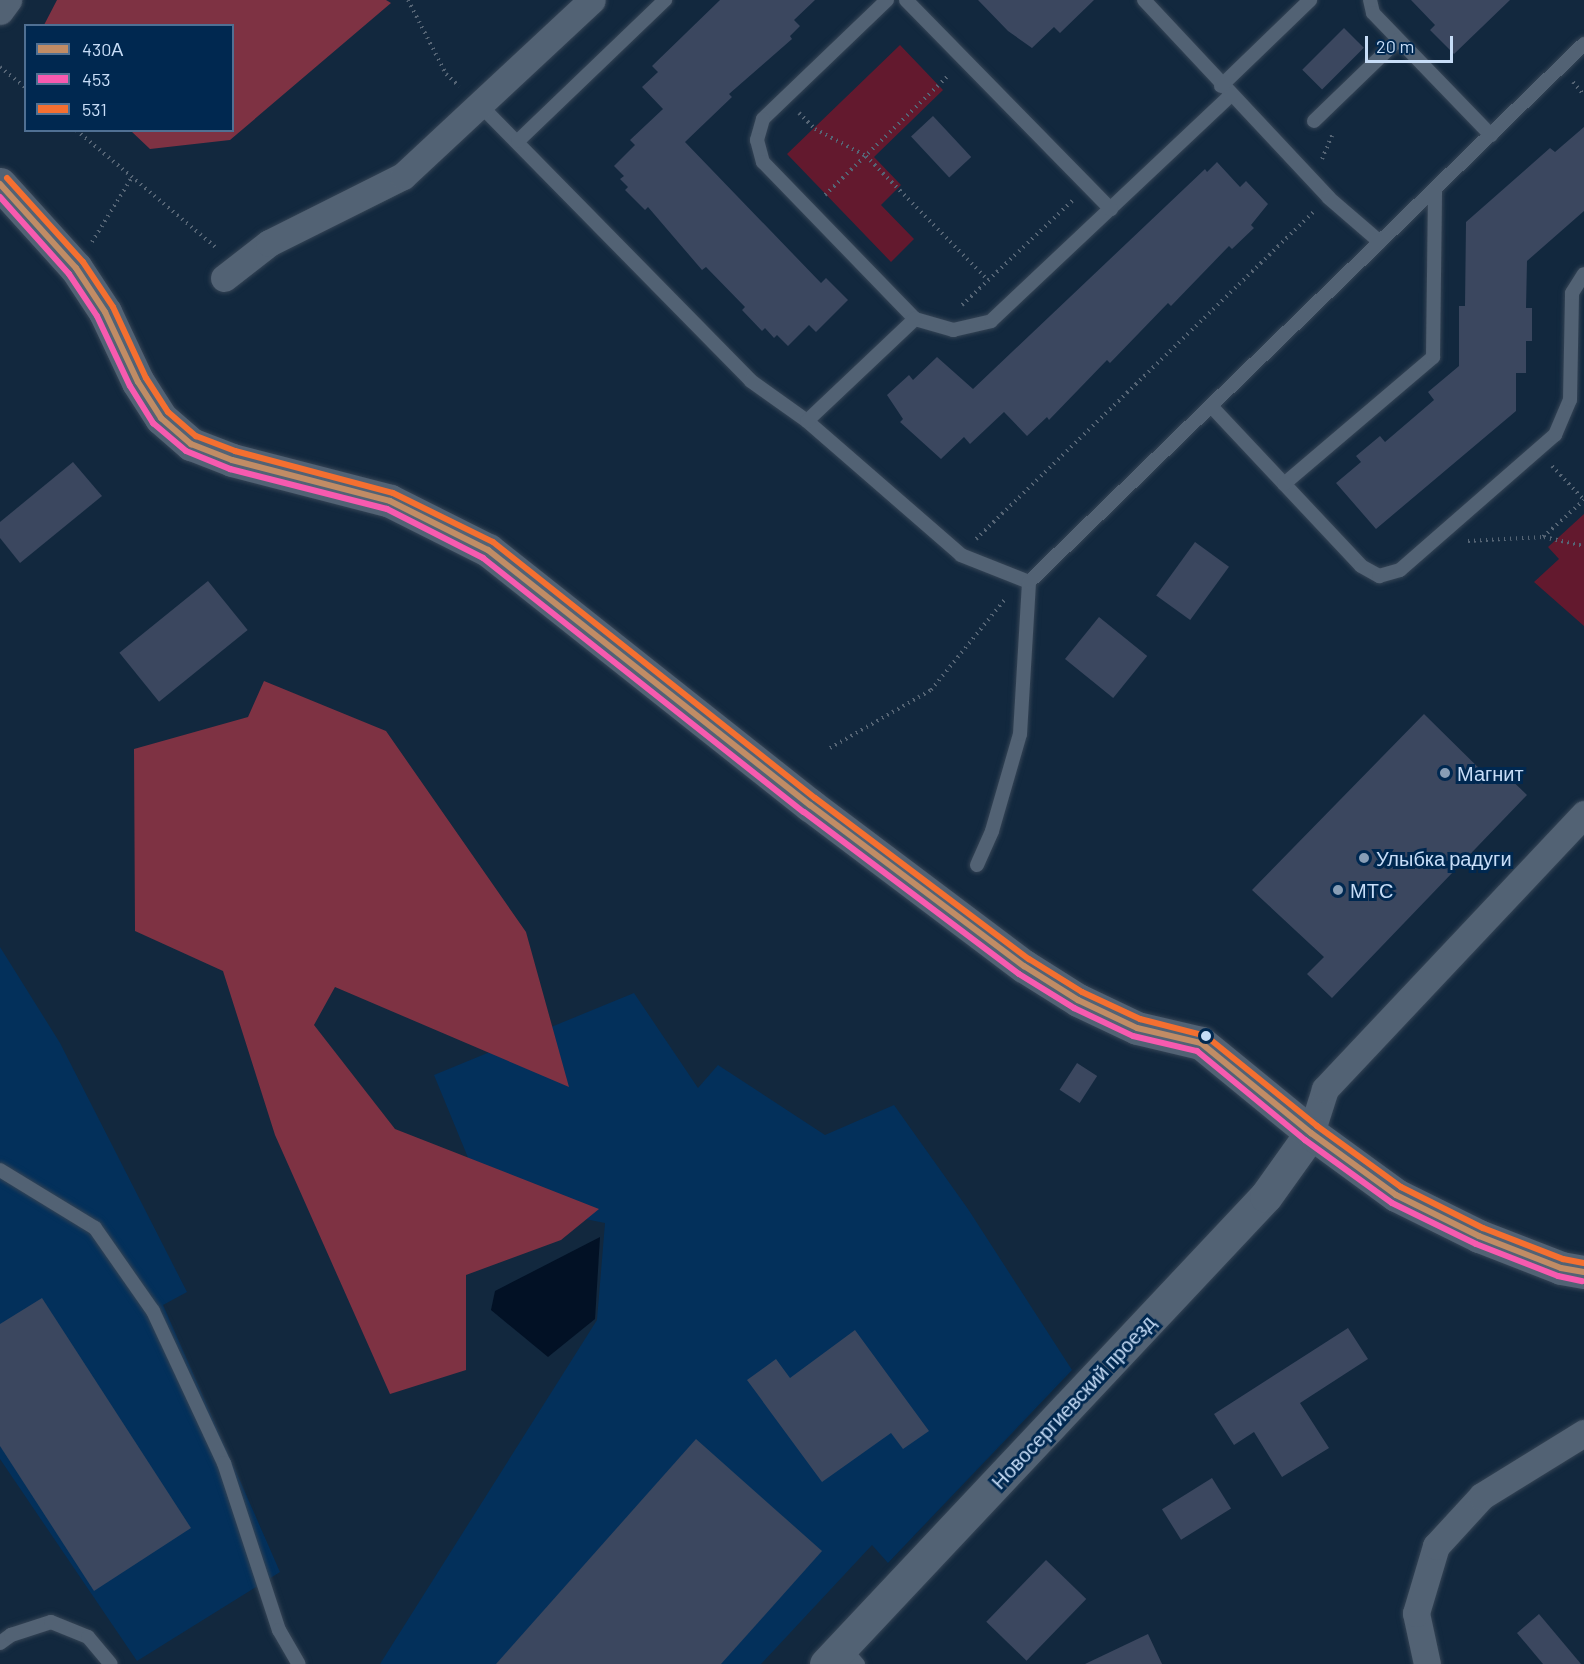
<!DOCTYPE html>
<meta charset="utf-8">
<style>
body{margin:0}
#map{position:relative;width:1584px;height:1664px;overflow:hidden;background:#12283e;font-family:Barlow,sans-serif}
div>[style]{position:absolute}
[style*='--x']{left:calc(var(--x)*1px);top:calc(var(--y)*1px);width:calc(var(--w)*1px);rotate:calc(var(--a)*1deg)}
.built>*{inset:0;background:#03305b}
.green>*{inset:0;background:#63192e}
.forest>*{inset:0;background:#7e3243}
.water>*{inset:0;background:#021125}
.building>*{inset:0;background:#3b475f;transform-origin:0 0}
.path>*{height:4px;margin-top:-2px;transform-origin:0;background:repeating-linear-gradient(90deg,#566575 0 1.5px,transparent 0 6px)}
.roads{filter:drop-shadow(0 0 2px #354455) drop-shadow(0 0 2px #354455)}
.service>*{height:14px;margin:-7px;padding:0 7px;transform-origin:7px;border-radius:7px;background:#526274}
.minor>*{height:27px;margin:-13.5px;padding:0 13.5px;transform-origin:13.5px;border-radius:13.5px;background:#526274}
.tertiary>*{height:33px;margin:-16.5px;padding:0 16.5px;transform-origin:16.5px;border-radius:16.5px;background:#526274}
.secondary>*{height:33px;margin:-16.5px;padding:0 16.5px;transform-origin:16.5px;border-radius:16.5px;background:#526274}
.bus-1>*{height:6px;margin:-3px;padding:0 3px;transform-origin:3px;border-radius:3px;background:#c18c65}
.bus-2>*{height:6px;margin:-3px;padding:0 3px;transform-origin:3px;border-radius:3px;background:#f75aaf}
.bus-3>*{height:6px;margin:-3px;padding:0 3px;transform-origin:3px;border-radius:3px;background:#f46f30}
.dots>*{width:16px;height:16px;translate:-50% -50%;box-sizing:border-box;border:3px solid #002850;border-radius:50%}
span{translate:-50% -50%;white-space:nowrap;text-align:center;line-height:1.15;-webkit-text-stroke:6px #002850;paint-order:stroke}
.poi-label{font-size:20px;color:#c7ddf7}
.left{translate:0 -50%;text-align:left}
.street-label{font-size:20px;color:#c7ddf7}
.legend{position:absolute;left:24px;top:24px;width:210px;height:108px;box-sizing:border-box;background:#002850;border:2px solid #507093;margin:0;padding:8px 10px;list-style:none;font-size:18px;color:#c7ddf7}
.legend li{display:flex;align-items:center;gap:12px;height:30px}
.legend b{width:30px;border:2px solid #507093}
.scale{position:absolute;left:1365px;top:36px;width:88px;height:27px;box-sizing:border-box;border:3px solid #c7ddf7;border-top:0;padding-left:8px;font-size:18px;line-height:21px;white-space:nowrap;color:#c7ddf7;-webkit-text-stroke:4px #002850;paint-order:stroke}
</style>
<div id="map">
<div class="built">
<i style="clip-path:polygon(0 947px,60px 1043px,187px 1292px,163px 1305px,280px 1572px,137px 1661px,0 1459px)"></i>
<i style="clip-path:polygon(634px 993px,698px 1088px,718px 1065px,825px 1135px,894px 1105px,968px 1209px,1072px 1370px,888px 1563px,872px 1545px,761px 1664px,380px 1664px,597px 1320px,605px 1223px,485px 1199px,434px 1075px)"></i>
</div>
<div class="green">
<i style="clip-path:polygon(900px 45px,943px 90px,874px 157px,901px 185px,881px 205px,914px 239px,891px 262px,787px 154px)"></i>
<i style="clip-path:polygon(1584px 514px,1584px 626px,1534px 582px,1559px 559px,1548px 547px)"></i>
</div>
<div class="forest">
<i style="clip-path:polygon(57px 0,386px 0,391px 3px,230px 140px,150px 149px,131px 131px,232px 130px,232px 26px,44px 25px)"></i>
<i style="clip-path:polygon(264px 681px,386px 731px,526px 932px,569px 1087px,335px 987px,314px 1025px,395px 1129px,599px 1209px,561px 1240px,466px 1275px,466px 1370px,390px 1394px,275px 1135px,223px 971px,135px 931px,134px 749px,248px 717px)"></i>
</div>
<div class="water">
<i style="clip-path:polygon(600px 1237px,595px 1319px,548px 1357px,491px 1310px,495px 1291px)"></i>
</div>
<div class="building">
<i style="clip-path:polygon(720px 0,815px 0,794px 20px,800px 26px,790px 36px,792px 39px,729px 94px,732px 97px,685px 142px,821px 283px,826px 278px,848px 300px,816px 332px,809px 325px,788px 346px,777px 335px,774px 338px,765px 328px,762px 331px,742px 310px,745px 307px,706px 267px,702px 270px,648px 207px,645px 210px,625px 190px,628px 187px,620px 179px,624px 176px,614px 166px,635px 145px,630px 140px,663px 109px,642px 87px,658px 72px,652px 66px)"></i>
<i style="clip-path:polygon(978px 0,1094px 0,1060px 33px,1054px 27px,1032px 48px,1008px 31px)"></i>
<i style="clip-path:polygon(1411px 0,1510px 0,1454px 54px,1430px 30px,1435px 25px)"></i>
<i style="left:1344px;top:28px;width:28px;height:59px;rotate:45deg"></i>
<i style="left:933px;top:116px;width:56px;height:30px;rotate:47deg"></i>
<i style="clip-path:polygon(1584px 127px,1584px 211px,1527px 261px,1526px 308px,1532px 308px,1532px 341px,1526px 341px,1526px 373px,1516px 373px,1516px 411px,1376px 529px,1336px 483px,1361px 462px,1356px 456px,1380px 436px,1385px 442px,1434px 400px,1428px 392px,1459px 366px,1459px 306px,1465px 306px,1466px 222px,1550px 148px,1555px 152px)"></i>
<i style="clip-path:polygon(1217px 162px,1240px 187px,1246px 181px,1268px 204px,1251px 225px,1254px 228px,1232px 249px,1229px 246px,1171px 306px,1168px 303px,1110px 363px,1107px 360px,1049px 420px,1047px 417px,1027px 436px,1004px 412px,970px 444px,964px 437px,941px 459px,900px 422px,903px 419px,887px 395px,909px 375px,913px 380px,937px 357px,973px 389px,1205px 169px,1207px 172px)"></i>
<i style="clip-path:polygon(73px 462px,102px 496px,20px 563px,0 538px,0 522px)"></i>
<i style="left:1195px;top:542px;width:42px;height:66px;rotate:36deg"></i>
<i style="left:208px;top:581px;width:63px;height:114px;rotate:51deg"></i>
<i style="left:1099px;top:617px;width:62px;height:54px;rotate:39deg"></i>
<i style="clip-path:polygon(1424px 714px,1492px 781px,1502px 771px,1527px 795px,1332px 998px,1307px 974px,1324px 957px,1252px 890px)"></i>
<i style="left:1077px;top:1063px;width:24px;height:32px;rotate:33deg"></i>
<i style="clip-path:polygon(42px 1298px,191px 1528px,94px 1591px,0 1446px,0 1324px)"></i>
<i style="clip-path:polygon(1348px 1328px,1368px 1359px,1300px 1403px,1329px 1448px,1282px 1477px,1254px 1432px,1234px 1445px,1214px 1414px)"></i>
<i style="clip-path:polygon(855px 1330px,929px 1431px,903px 1449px,891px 1433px,822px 1482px,747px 1380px,776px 1359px,790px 1378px)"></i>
<i style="clip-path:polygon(696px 1439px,822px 1551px,721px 1664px,496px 1664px)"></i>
<i style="left:1212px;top:1478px;width:36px;height:59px;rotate:58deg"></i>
<i style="left:1046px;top:1560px;width:56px;height:86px;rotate:44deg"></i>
<i style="clip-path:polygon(1539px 1614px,1581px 1664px,1543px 1664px,1517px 1633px)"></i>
<i style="clip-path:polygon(1148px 1634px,1162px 1664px,1085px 1664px)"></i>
</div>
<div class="path">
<i style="--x:408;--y:0;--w:83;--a:62.8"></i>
<i style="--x:446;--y:74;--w:18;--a:43"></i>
<i style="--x:0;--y:67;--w:33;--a:39"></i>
<i style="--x:1573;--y:82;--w:17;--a:50"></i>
<i style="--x:799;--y:113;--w:23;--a:45"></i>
<i style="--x:815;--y:129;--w:58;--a:27.9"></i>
<i style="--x:866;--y:156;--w:174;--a:45.5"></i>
<i style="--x:76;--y:130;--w:185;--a:40"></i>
<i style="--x:1322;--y:159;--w:26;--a:-67"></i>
<i style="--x:825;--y:195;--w:173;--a:-44.1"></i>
<i style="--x:92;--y:242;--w:76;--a:-58.4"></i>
<i style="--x:962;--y:305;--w:154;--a:-43.4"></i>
<i style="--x:1552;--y:466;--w:47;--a:46.7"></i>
<i style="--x:1544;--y:537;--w:41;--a:12.7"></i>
<i style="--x:976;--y:539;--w:470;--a:-44.1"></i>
<i style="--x:1468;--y:541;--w:75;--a:-3.1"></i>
<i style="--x:1543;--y:537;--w:55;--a:-42.1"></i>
<i style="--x:830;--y:748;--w:116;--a:-29.9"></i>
<i style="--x:931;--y:690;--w:119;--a:-50.8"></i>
</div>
<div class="roads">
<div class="service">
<i style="--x:887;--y:0;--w:172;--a:136.2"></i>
<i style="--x:763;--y:119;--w:22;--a:106"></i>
<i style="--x:757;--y:140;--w:23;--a:75"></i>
<i style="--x:763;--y:162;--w:219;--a:45.9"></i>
<i style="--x:915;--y:319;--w:40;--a:16"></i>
<i style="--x:953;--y:330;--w:39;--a:-13"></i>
<i style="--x:991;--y:321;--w:328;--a:-43.3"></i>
<i style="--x:906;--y:0;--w:293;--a:45.6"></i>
<i style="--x:1144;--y:0;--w:271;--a:46.9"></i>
<i style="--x:1329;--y:198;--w:67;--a:40.8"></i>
<i style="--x:1370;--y:0;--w:13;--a:77"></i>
<i style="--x:1373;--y:13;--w:170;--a:46"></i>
<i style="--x:1221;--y:86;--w:124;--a:-44"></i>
<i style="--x:481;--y:106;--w:385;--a:45.5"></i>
<i style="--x:751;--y:381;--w:69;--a:35.5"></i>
<i style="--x:807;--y:421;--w:204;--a:41"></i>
<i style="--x:961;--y:555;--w:73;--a:21.7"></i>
<i style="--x:1314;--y:121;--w:117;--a:-44"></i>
<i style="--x:518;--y:141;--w:204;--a:-43.8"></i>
<i style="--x:1211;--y:406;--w:219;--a:46.8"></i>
<i style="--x:1361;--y:566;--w:21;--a:29"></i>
<i style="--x:1379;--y:576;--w:22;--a:-16"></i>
<i style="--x:1400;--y:570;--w:206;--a:-41.1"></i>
<i style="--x:1555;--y:435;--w:38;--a:-67"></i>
<i style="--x:1570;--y:400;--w:107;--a:-88.9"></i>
<i style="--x:1572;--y:293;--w:22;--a:-58"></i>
<i style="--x:807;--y:421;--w:149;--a:-43.4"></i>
<i style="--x:1284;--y:484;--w:196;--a:-40.4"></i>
<i style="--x:1433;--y:357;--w:168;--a:-89.3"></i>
<i style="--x:977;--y:865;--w:37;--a:-66"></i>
<i style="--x:992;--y:831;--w:101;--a:-73.9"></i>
<i style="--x:1020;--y:734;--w:152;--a:-86.6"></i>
<i style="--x:1029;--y:582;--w:773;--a:-44.11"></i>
<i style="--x:0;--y:1170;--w:111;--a:31.4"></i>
<i style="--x:95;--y:1228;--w:101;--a:55.1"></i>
<i style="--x:153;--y:1311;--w:168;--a:65"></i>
<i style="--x:224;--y:1463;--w:176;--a:71.8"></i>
<i style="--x:279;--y:1630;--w:39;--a:60"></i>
<i style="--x:0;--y:1643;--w:14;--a:-36"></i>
<i style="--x:11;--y:1635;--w:42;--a:-18"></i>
<i style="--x:51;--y:1622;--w:40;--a:22"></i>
<i style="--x:88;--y:1637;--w:35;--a:50"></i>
<i style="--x:843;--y:1647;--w:23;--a:49"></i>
</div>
<div class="minor">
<i style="--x:0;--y:11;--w:14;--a:-54"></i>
<i style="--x:224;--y:278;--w:57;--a:-37.9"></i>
<i style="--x:269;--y:243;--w:150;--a:-26.6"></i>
<i style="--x:403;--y:176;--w:258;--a:-43"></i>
<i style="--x:1311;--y:1133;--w:46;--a:-72.3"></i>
<i style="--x:1325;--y:1089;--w:378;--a:-46.7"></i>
<i style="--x:1427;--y:1664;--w:52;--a:-102.2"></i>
<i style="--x:1416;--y:1613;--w:70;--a:-73.4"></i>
<i style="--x:1436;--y:1546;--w:68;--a:-47.4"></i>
<i style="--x:1482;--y:1496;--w:120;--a:-31.7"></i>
</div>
<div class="tertiary">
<i style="--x:826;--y:1664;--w:642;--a:-46.77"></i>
<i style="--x:1266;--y:1196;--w:77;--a:-54.5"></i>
</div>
<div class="secondary">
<i style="--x:0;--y:184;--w:113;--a:47.9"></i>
<i style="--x:76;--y:268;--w:53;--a:56.6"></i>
<i style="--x:105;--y:312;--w:77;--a:64.8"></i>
<i style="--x:138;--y:382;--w:43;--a:57.4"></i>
<i style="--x:161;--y:418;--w:40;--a:41"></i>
<i style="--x:191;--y:444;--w:44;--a:21.3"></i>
<i style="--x:232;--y:460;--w:163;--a:14.5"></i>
<i style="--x:390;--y:501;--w:110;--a:26.6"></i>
<i style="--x:488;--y:550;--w:411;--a:38.4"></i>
<i style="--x:810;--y:805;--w:268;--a:37"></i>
<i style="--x:1024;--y:966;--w:64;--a:32.2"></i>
<i style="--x:1078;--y:1000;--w:65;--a:25.4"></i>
<i style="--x:1137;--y:1028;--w:66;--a:13.2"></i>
<i style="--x:1201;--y:1043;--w:142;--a:39.3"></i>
<i style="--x:1311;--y:1133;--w:105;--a:36.1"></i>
<i style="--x:1396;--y:1195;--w:93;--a:26.3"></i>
<i style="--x:1479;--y:1236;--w:88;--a:21.3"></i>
<i style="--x:1561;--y:1268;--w:23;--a:10"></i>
</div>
</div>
<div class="bus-1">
<i style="--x:0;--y:184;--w:113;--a:47.9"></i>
<i style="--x:76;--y:268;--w:53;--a:56.6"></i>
<i style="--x:105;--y:312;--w:77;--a:64.8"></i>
<i style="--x:138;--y:382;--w:43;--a:57.4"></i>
<i style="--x:161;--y:418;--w:40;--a:41"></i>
<i style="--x:191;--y:444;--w:44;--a:21.3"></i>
<i style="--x:232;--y:460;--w:163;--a:14.5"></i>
<i style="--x:390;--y:501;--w:110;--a:26.6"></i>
<i style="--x:488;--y:550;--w:411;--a:38.4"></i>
<i style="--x:810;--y:805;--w:268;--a:37"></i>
<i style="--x:1024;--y:966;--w:64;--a:32.2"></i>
<i style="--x:1078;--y:1000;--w:65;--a:25.4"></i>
<i style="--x:1137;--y:1028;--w:66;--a:13.2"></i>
<i style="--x:1201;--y:1043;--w:142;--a:39.3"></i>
<i style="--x:1311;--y:1133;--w:105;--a:36.1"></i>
<i style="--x:1396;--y:1195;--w:93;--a:26.3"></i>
<i style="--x:1479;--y:1236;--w:88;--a:21.3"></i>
<i style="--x:1561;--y:1268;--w:23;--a:10"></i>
</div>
<div class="bus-2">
<i style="--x:0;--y:197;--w:103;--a:48.1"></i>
<i style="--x:69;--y:274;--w:50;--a:56.3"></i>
<i style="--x:97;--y:316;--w:77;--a:64.8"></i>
<i style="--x:130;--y:386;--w:44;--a:58.1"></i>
<i style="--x:153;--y:423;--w:43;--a:40.3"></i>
<i style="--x:186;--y:451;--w:48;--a:22.2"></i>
<i style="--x:230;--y:469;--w:162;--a:14.3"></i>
<i style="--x:387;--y:509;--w:108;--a:27"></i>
<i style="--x:483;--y:558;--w:409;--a:38.4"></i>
<i style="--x:804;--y:812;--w:269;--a:37"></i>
<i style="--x:1019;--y:974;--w:65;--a:31.7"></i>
<i style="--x:1074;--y:1008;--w:65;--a:25.4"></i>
<i style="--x:1133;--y:1036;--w:66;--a:13.2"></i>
<i style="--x:1197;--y:1051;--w:140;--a:39.5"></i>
<i style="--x:1305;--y:1140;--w:107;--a:35.9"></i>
<i style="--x:1392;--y:1203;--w:93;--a:26"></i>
<i style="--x:1476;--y:1244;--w:88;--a:21.3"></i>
<i style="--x:1558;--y:1276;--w:25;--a:12"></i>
</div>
<div class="bus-3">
<i style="--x:7;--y:178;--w:113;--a:47.9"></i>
<i style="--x:83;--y:262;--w:54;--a:56.3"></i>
<i style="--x:113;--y:307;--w:78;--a:65.1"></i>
<i style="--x:146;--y:378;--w:40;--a:57.1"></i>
<i style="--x:168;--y:412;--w:37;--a:41"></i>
<i style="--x:196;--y:436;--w:42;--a:21"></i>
<i style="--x:235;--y:451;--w:163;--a:14.9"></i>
<i style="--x:393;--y:493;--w:111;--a:26.1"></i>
<i style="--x:493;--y:542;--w:411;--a:38.5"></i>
<i style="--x:815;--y:798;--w:268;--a:37"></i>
<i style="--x:1029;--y:959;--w:62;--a:31.9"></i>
<i style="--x:1082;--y:992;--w:64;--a:25"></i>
<i style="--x:1140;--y:1019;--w:68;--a:14.4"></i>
<i style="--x:1206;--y:1036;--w:143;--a:39"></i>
<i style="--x:1317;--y:1126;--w:104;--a:36"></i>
<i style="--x:1401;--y:1187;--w:92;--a:26.6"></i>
<i style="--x:1483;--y:1228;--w:86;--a:21.2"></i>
<i style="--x:1563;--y:1259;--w:21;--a:11"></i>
</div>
<div class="dots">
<i style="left:1445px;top:773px;background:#889eb6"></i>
<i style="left:1364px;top:858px;background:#889eb6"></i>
<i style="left:1338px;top:890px;background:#889eb6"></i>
<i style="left:1206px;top:1036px;background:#c7ddf7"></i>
</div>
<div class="poi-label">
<span class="left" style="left:1457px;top:773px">Магнит</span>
<span class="left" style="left:1376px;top:858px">Улыбка радуги</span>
<span class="left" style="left:1350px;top:890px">МТС</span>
</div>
<div class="street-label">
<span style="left:1073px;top:1402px;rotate:-47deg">Новосергиевский проезд</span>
</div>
<ul class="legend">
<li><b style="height:8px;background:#c18c65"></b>430А</li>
<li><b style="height:8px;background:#f75aaf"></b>453</li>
<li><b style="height:8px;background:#f46f30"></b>531</li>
</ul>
<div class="scale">20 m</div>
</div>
